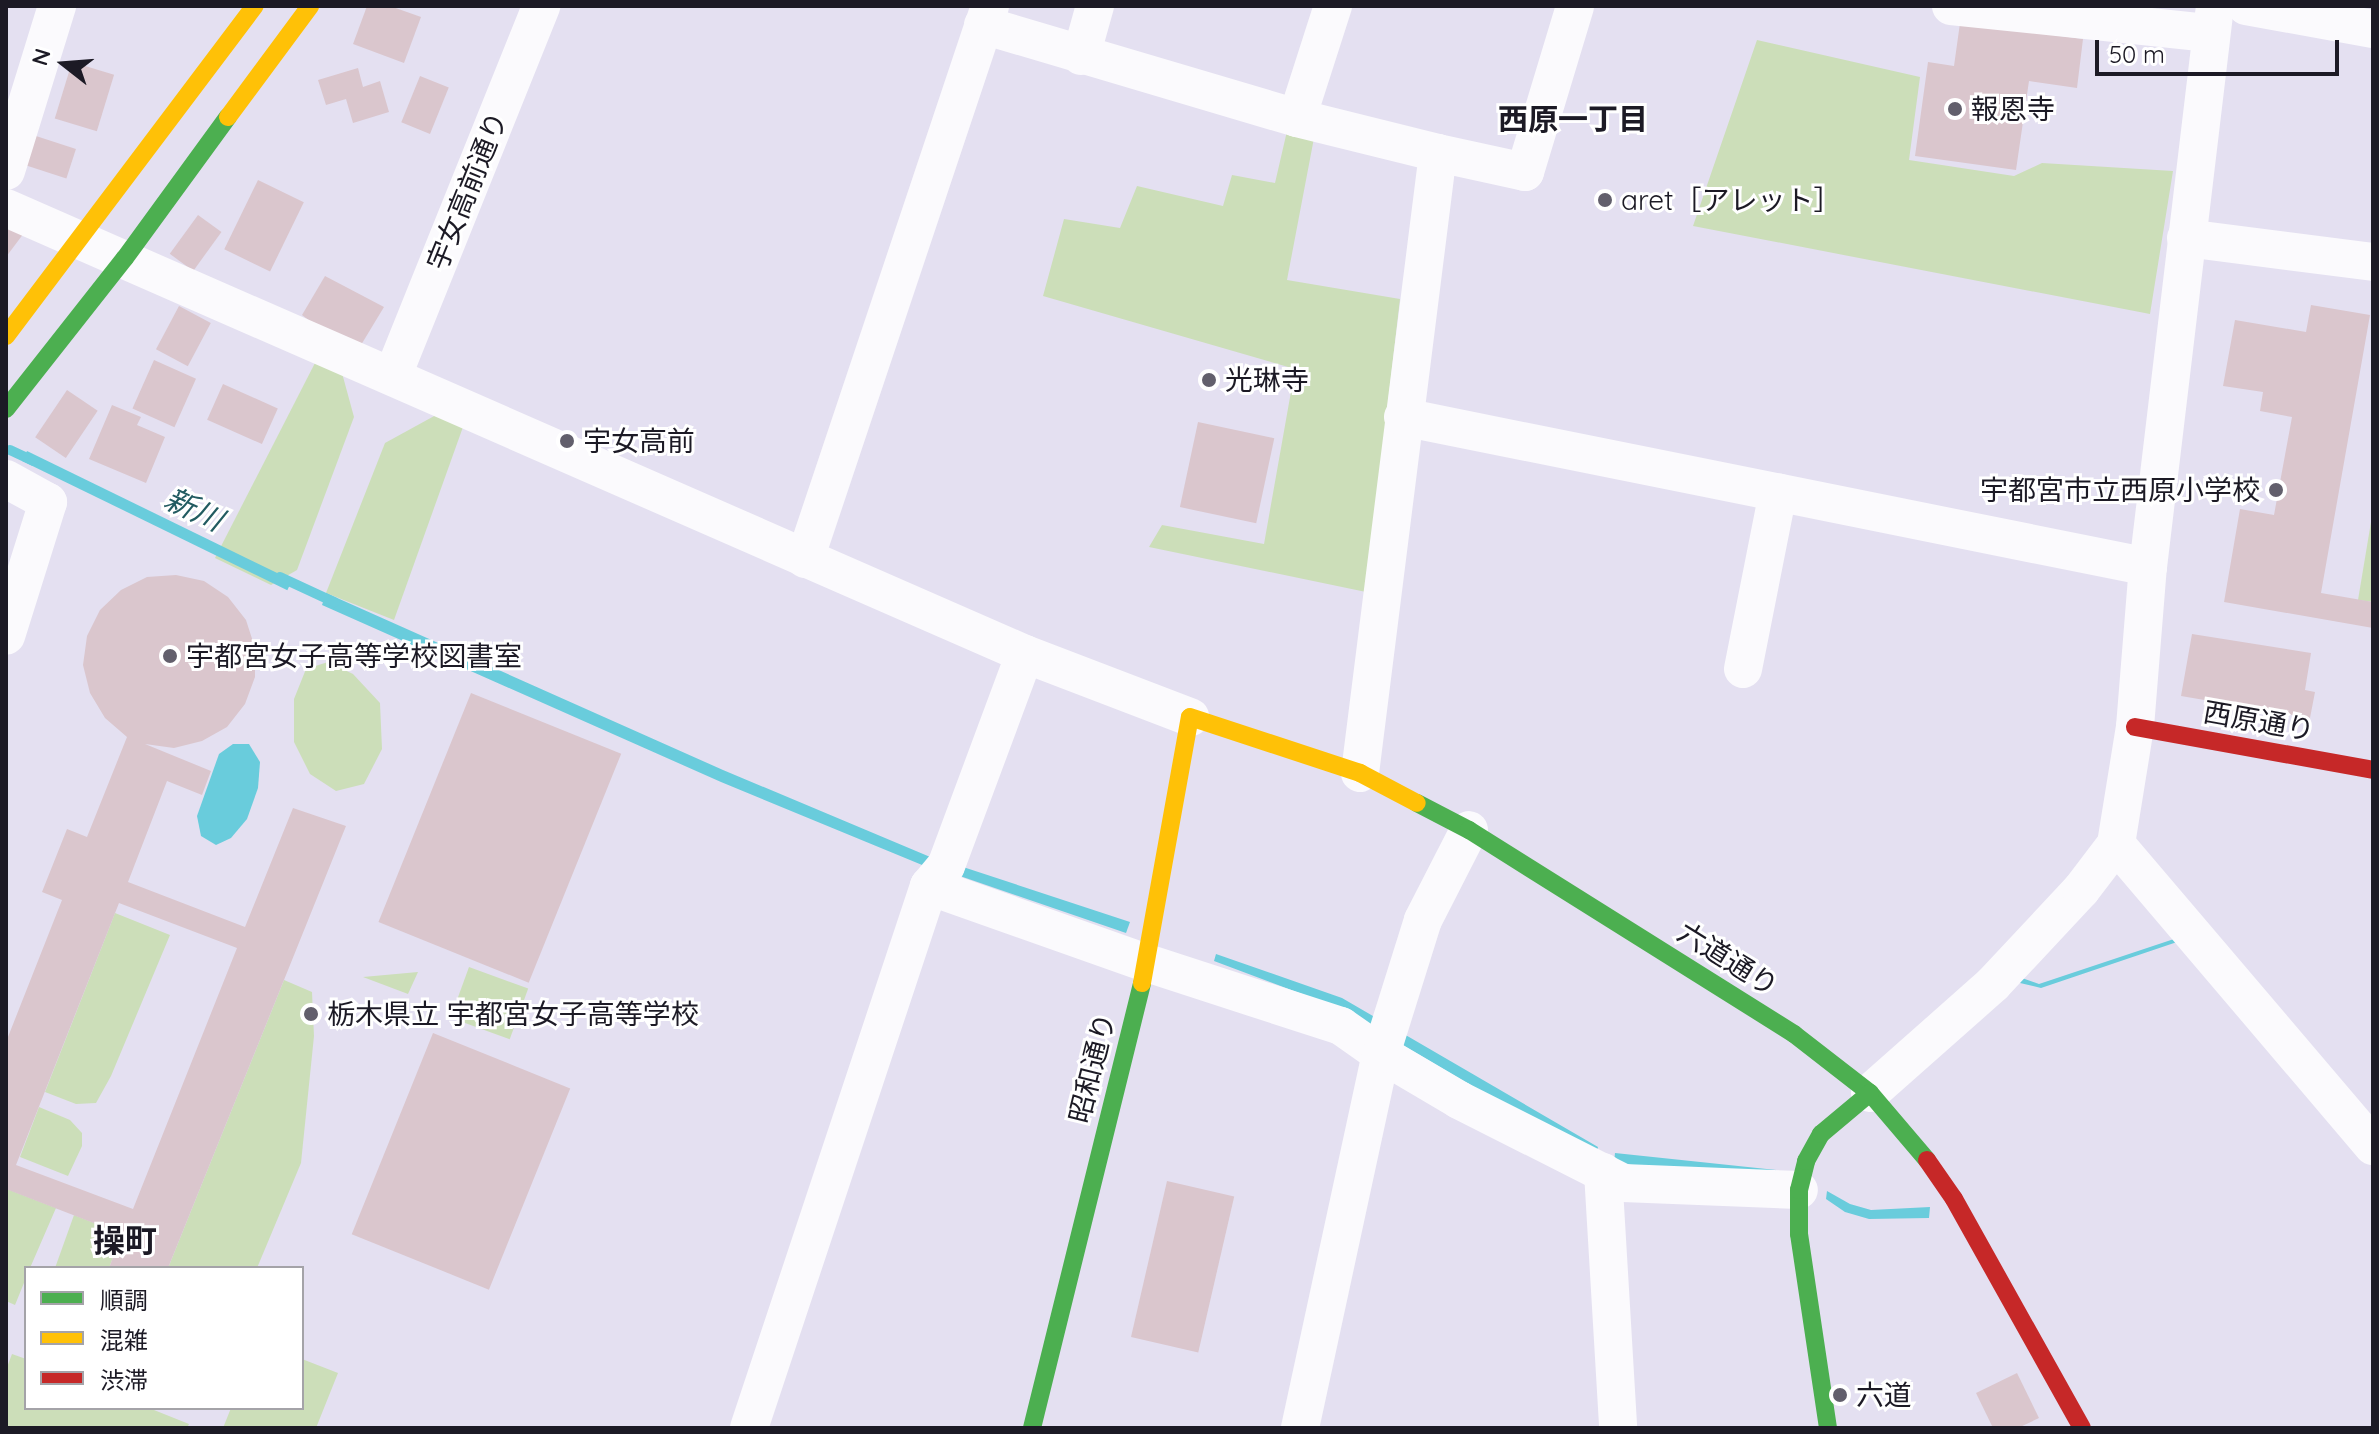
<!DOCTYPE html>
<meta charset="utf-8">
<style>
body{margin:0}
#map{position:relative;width:2379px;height:1434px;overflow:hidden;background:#e4e0f1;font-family:Quicksand,"Noto Sans JP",sans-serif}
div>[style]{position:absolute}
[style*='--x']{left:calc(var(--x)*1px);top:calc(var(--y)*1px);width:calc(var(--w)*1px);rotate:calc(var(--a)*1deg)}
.green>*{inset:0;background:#ccdeb9;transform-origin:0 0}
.water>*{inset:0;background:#69ccdc;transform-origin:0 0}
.stream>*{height:10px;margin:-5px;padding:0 5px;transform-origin:5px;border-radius:5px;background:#69ccdc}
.building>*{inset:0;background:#dac6cd;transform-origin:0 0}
.street>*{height:38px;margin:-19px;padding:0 19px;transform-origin:19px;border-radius:19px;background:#fbfafd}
.fast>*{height:18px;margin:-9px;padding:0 9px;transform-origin:9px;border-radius:9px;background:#4caf50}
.slow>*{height:18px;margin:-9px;padding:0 9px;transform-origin:9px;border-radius:9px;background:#ffc107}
.jam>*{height:18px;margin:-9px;padding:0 9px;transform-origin:9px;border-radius:9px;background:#c62828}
.dots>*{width:22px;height:22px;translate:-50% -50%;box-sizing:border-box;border:4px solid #fff;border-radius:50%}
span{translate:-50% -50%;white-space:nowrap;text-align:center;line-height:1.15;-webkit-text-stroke:6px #fff;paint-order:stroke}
.poi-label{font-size:28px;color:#1c1a25}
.left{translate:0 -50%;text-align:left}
.right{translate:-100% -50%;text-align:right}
.street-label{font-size:28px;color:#1c1a25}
.neighbourhood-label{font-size:30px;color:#1c1a25;font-weight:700}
.water-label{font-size:30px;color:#225b61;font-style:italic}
.quarter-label{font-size:32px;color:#1c1a25;font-weight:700}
.frame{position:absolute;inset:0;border:8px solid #1c1a25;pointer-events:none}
.legend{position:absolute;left:24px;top:1266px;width:280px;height:144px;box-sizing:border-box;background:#fff;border:2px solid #a4a3a8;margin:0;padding:10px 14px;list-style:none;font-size:24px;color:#1c1a25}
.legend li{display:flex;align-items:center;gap:16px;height:40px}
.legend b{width:40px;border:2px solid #a4a3a8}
.north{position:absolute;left:24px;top:24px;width:80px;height:80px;-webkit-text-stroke:6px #fff;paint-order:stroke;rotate:287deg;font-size:22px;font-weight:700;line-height:32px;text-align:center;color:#1c1a25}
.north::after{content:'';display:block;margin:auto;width:28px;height:36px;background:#1c1a25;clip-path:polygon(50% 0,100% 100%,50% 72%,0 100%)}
.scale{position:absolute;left:2095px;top:40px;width:244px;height:36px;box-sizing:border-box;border:4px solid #1c1a25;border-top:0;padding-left:10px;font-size:24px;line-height:28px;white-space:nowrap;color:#1c1a25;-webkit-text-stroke:6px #fff;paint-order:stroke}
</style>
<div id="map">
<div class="green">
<i style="clip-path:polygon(1757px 40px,1920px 77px,1909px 160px,2014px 176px,2042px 163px,2173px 171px,2150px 314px,1693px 226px)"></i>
<i style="clip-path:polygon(1287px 131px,1314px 138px,1287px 280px,1400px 299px,1366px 592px,1149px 547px,1162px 525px,1264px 544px,1295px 369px,1043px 296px,1064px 219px,1120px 228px,1137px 186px,1223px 206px,1232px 175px,1275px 183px)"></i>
<i style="clip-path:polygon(316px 361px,342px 373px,354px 417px,297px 570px,271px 585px,215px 558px)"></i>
<i style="clip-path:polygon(436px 415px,463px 427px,394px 620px,326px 593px,385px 443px)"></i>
<i style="clip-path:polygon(2373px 510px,2373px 602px,2358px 600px)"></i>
<i style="clip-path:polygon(328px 662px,353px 674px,380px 703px,382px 749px,364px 784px,336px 791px,310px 774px,294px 742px,294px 699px,306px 669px)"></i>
<i style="clip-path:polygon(115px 913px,170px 935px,111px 1076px,96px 1103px,76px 1104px,45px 1092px)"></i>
<i style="left:469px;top:967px;width:63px;height:54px;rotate:20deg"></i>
<i style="clip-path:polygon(418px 972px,408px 994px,363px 977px)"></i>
<i style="clip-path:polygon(284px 980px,312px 992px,314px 1036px,301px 1163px,257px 1268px,168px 1268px)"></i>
<i style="clip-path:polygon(39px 1107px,70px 1120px,82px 1133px,82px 1146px,68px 1176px,20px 1157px)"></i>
<i style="clip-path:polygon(7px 1189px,56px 1208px,30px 1268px,26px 1268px,26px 1278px,15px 1305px,6px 1301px)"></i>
<i style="clip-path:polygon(74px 1215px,122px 1234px,109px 1268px,55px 1268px)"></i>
<i style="clip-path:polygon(12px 1354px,26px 1359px,26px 1408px,149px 1408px,189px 1424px,187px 1428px,6px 1428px,6px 1370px)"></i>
<i style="clip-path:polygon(302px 1359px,338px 1373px,316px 1428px,223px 1428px,231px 1408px,302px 1408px)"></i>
</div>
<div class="water">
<i style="left:27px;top:451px;width:295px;height:11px;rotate:26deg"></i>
<i style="clip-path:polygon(326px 593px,723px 770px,935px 859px,927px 867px,721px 782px,322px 605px)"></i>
<i style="clip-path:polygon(233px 744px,249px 744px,260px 762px,258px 788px,247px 819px,231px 838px,216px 845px,201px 836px,197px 816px,219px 754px)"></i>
<i style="clip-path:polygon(960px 866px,1130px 922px,1126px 933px,957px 875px)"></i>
<i style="clip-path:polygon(2177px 938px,2180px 941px,2041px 988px,2020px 983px,2022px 978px,2039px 984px)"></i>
<i style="clip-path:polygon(1216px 954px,1342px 998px,1598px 1147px,1595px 1159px,1342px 1009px,1214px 961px)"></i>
<i style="left:1615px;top:1153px;width:162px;height:10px;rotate:6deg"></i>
<i style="clip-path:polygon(1827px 1191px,1850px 1204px,1871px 1210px,1930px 1207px,1929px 1218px,1869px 1219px,1845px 1212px,1826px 1199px)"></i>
</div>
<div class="stream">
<i style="--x:10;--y:450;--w:26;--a:25"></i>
<i style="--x:280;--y:577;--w:60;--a:24.8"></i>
</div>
<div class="building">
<i style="clip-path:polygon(367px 6px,390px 6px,421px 17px,404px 63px,353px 44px)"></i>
<i style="clip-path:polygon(1960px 23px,2083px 39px,2077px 88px,2029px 81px,2016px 170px,1915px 156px,1928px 62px,1954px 66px)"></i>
<i style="left:72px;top:62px;width:44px;height:59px;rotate:17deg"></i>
<i style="clip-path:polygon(358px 68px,363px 87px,380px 81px,389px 112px,353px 123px,346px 99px,326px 105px,318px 80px)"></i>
<i style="left:420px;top:76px;width:31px;height:50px;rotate:22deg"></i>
<i style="left:36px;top:136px;width:42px;height:31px;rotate:18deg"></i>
<i style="left:258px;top:180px;width:51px;height:77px;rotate:26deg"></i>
<i style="left:198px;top:215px;width:29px;height:48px;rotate:36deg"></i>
<i style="clip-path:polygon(6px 227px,24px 233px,6px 257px)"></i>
<i style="clip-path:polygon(325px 276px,384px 307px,361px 345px,324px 332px,302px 315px)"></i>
<i style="clip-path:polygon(2311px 305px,2370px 315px,2321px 593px,2373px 602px,2373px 628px,2224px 602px,2240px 509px,2274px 515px,2292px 417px,2260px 411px,2263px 392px,2223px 386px,2235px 320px,2306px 332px)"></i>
<i style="left:179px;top:306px;width:36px;height:49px;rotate:28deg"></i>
<i style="left:154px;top:360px;width:46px;height:53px;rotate:24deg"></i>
<i style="left:223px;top:384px;width:60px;height:39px;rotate:24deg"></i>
<i style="left:67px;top:390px;width:37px;height:57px;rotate:34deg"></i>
<i style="clip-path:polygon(112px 405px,141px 417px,137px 425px,165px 437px,146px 483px,89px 459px)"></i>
<i style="left:1198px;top:422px;width:78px;height:87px;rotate:12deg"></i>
<i style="clip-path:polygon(evenodd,176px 575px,204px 581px,228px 597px,246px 620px,255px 648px,255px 677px,245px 704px,227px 727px,202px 741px,174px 748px,145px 744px,211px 771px,202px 795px,167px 781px,128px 882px,245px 927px,293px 808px,346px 826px,168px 1268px,109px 1268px,122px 1234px,6px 1189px,6px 1042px,62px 900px,42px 892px,67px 829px,87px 837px,127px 737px,105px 718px,90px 693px,83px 665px,87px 636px,100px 610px,121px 590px,147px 577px,176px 575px,119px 903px,237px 948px,133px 1209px,16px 1165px,119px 903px)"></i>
<i style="clip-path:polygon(2192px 634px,2311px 653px,2305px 690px,2315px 692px,2310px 718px,2181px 696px)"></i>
<i style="left:471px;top:693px;width:162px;height:247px;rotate:22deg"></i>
<i style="left:433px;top:1033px;width:148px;height:217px;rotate:22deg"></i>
<i style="left:1167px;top:1181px;width:69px;height:160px;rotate:13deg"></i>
<i style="clip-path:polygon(2017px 1373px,2039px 1418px,2018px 1428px,1993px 1428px,1976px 1393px)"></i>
</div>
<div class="street">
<i style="--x:1951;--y:6;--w:260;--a:6"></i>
<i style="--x:2246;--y:6;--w:129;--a:10.3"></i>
<i style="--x:983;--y:25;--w:327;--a:16.5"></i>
<i style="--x:1297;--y:118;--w:145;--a:13.9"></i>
<i style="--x:1438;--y:153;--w:625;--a:97.17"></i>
<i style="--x:1081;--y:56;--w:52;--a:-74.4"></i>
<i style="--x:1297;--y:118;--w:118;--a:-72.2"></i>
<i style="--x:1438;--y:153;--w:89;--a:12.3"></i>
<i style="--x:1525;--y:172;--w:173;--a:-73.2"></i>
<i style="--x:6;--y:171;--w:173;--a:-72.8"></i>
<i style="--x:6;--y:208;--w:1112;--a:23.64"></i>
<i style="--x:1025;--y:654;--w:177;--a:20.9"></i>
<i style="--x:2186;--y:238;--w:189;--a:7.3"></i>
<i style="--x:393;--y:375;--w:398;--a:-68.1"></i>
<i style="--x:1403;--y:417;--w:760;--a:11.38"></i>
<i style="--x:6;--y:479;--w:48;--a:28.7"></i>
<i style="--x:48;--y:502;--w:140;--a:107.4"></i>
<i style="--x:805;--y:559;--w:583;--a:-71.5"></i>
<i style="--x:1743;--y:669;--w:180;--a:-78.8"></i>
<i style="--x:2116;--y:844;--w:397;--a:49.6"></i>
<i style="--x:929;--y:886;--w:26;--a:-50"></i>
<i style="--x:946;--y:866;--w:226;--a:-69.6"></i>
<i style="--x:1870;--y:1093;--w:164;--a:-41.5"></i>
<i style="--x:1993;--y:984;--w:129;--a:-46.9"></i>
<i style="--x:2081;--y:890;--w:58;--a:-52.7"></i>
<i style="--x:2116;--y:844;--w:119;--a:-80.8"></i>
<i style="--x:2135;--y:727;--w:161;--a:-85.4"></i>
<i style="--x:2148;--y:567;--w:565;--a:-83.19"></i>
<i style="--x:1603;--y:1172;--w:256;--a:86.6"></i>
<i style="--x:749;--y:1428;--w:571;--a:-71.63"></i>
<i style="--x:929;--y:886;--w:231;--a:19.5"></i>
<i style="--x:1147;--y:963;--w:204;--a:18"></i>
<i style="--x:1341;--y:1026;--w:49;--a:35"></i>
<i style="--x:1381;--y:1054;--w:91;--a:30.5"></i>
<i style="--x:1459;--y:1100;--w:184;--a:26.8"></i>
<i style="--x:1623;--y:1183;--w:176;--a:2.3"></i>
<i style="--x:1300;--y:1428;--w:383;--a:-77.8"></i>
<i style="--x:1381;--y:1054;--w:140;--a:-72.6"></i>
<i style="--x:1423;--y:920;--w:101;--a:-62.9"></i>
</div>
<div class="fast">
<i style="--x:6;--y:409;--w:192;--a:-51.8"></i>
<i style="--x:125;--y:258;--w:175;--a:-53.9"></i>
<i style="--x:1417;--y:803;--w:59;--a:27.4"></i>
<i style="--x:1469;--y:830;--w:384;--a:32.1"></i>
<i style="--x:1794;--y:1034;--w:96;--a:37.8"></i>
<i style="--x:1870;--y:1093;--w:88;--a:49.6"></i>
<i style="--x:1032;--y:1428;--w:458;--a:-76.1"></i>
<i style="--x:1828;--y:1428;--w:196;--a:-98.5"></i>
<i style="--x:1799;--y:1234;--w:44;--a:-90"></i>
<i style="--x:1799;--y:1190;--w:30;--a:-76"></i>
<i style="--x:1806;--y:1161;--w:31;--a:-61"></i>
<i style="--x:1821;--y:1134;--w:64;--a:-39.9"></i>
</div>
<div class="slow">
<i style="--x:228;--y:117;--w:138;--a:-53.5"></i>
<i style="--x:6;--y:336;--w:413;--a:-53"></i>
<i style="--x:1142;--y:983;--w:270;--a:-79.8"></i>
<i style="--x:1190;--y:717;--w:179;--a:18.2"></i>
<i style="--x:1360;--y:773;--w:64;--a:27.8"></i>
</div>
<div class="jam">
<i style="--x:2135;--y:727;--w:242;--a:10.2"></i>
<i style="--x:1927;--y:1160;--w:47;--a:55.3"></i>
<i style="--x:1954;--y:1199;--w:262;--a:60.8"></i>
</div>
<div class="dots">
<i style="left:1955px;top:109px;background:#625f6c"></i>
<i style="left:1605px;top:200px;background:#625f6c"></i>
<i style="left:1209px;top:380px;background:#625f6c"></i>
<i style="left:567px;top:441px;background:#625f6c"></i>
<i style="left:2276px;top:490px;background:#625f6c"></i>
<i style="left:170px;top:656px;background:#625f6c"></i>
<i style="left:311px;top:1014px;background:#625f6c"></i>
<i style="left:1840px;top:1395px;background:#625f6c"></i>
</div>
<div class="poi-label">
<span class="left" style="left:1971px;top:109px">報恩寺</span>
<span class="left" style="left:1621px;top:200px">aret［アレット］</span>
<span class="left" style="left:1225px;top:380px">光琳寺</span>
<span class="left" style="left:583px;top:441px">宇女高前</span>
<span class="right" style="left:2260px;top:490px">宇都宮市立西原小学校</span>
<span class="left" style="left:186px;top:656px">宇都宮女子高等学校図書室</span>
<span class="left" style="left:327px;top:1014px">栃木県立 宇都宮女子高等学校</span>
<span class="left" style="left:1856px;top:1395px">六道</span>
</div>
<div class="street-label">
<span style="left:467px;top:191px;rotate:-68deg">宇女高前通り</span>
<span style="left:2259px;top:721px;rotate:10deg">西原通り</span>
<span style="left:1728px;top:959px;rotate:32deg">六道通り</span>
<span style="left:1092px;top:1068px;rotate:-76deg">昭和通り</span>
</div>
<div class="neighbourhood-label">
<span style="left:1573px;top:119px">西原一丁目</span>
</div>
<div class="water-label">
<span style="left:194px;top:509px;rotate:25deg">新川</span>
</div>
<div class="quarter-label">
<span style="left:125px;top:1240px">操町</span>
</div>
<div class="frame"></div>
<ul class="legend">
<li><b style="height:10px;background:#4caf50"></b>順調</li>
<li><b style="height:10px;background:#ffc107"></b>混雑</li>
<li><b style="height:10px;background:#c62828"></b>渋滞</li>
</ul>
<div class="north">N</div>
<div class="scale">50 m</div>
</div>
